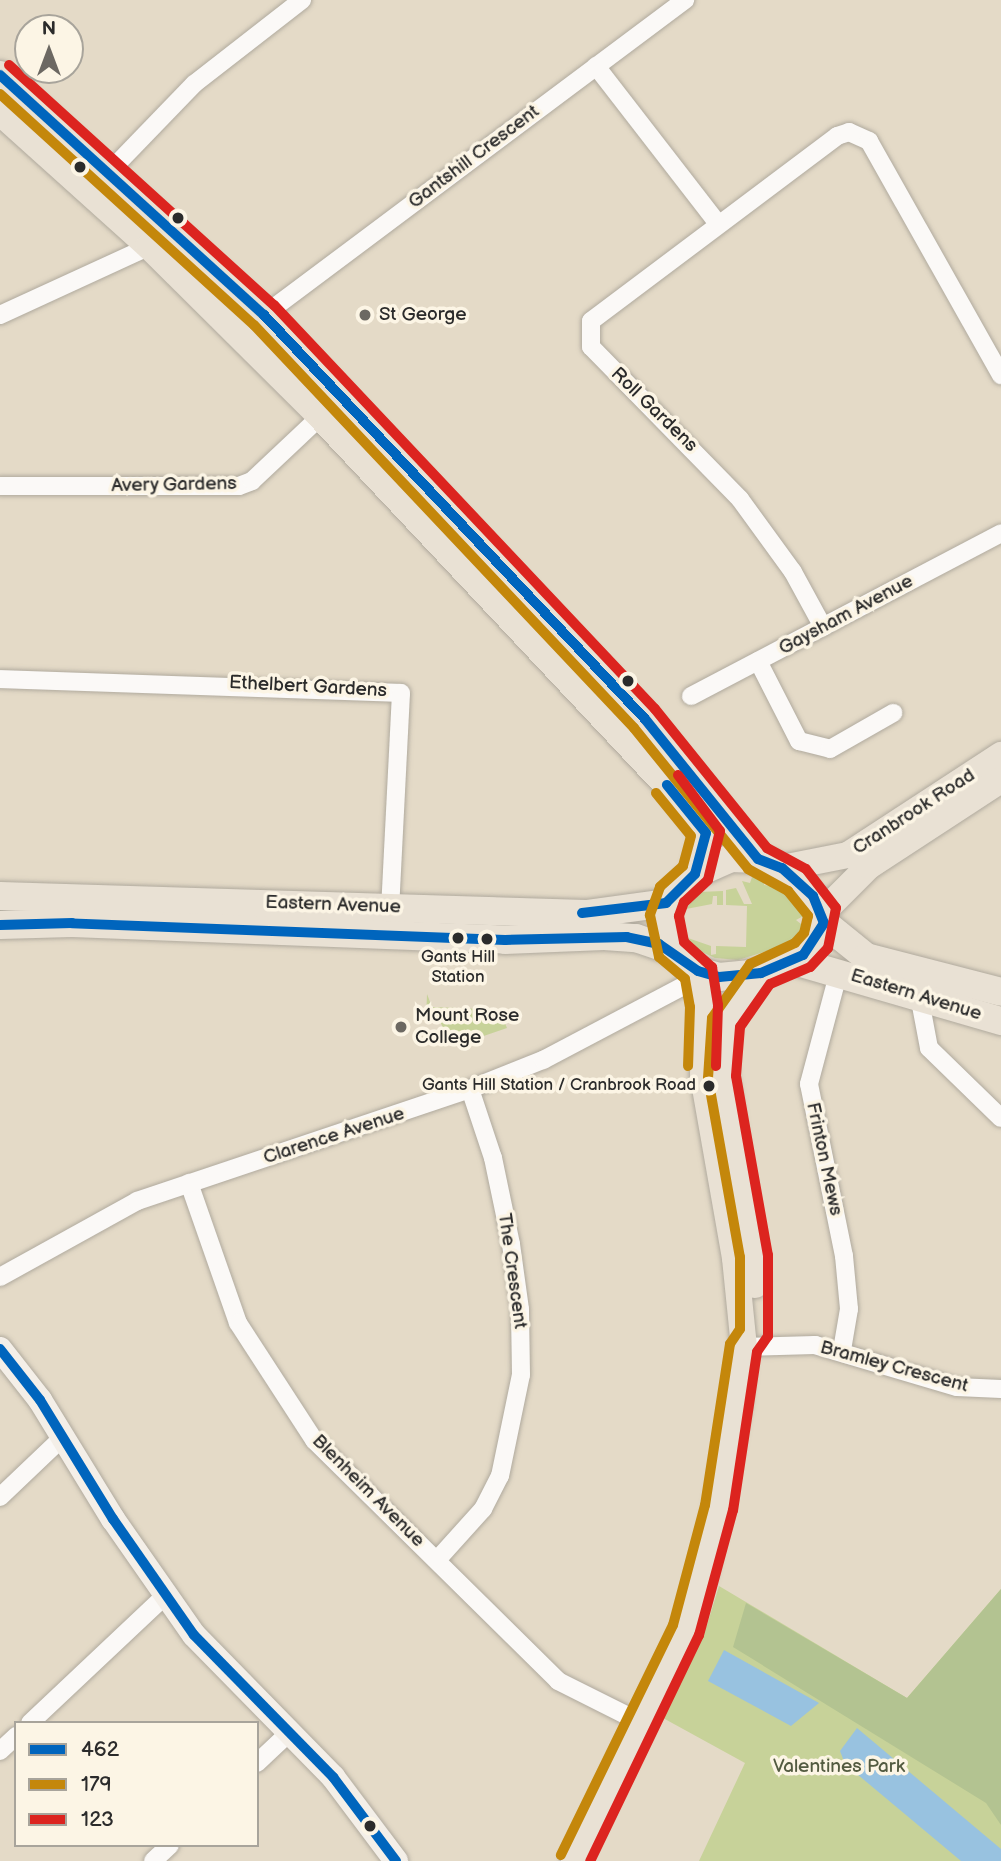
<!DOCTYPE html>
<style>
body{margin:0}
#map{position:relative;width:1001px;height:1861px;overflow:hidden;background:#e4dac7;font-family:"Balsamiq Sans",sans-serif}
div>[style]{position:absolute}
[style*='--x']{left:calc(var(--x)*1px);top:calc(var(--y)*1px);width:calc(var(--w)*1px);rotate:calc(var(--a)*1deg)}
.green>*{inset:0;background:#c7d299}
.forest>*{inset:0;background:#b3c391}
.water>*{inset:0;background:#98c2e0}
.roads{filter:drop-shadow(0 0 2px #b0aa9e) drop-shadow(0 0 2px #b0aa9e)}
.minor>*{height:18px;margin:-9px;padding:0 9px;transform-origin:9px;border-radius:9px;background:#fbf9f7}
.secondary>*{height:24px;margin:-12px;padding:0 12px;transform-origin:12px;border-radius:12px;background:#f4efe8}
.primary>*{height:26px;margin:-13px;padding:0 13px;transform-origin:13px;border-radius:13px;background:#e9e1d4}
.trunk>*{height:28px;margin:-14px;padding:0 14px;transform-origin:14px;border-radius:14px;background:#e9e1d4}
.bus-1>*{height:10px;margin:-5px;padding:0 5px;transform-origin:5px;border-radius:5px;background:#0065bd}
.bus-2>*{height:10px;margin:-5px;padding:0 5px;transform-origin:5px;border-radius:5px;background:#c4870b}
.bus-3>*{height:10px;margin:-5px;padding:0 5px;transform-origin:5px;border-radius:5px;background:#dc241f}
.dots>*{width:19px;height:19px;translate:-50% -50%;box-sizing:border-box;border:4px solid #fcf5e5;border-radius:50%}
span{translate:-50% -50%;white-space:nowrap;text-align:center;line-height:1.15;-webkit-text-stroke:7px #fcf5e5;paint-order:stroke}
.bus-label{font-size:17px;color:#2b2b2b}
.right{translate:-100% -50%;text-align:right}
.street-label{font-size:19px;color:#2b2b2b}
.poi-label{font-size:19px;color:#2b2b2b}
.left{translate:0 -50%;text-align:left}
.park-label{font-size:19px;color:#535b41}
.legend{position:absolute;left:14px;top:1721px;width:245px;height:126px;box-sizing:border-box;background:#fcf5e5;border:2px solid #a8a49b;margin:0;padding:9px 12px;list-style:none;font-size:21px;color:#2b2b2b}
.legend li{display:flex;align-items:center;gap:14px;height:35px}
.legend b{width:35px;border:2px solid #a8a49b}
.north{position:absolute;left:14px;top:14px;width:70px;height:70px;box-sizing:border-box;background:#fcf5e5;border:2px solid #a8a49b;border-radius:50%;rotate:0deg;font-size:19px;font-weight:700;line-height:28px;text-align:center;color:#2b2b2b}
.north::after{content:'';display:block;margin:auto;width:24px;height:32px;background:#6c6862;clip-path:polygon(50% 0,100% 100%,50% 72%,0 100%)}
</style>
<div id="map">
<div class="green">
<i style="clip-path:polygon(752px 877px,764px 879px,764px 885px,784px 888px,805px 909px,807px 914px,796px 920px,806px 928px,796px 942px,738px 960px,715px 958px,689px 946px,685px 937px,711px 946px,711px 955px,716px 954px,716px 946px,746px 947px,747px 906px,726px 905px,726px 890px,736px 888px,744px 904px,752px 904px,742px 881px,750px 883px)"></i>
<i style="clip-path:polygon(723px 891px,723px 905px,717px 905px,717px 896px,713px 896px,712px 904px,686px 909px,699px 892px)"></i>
<i style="clip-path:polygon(427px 994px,432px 1007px,507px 1010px,511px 1018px,504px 1021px,507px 1028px,472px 1040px,468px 1030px,447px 1038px,438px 1016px,426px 1021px)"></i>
<i style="clip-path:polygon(719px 1586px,907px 1698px,1001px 1589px,1001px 1861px,699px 1861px,745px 1763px,663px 1718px,707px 1625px)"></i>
</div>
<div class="forest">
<i style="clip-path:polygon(1001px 1589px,1001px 1825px,986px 1803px,733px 1647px,746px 1603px,907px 1698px)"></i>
</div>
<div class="water">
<i style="clip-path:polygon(724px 1650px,819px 1703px,791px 1726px,708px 1681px)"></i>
<i style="clip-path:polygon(857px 1728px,1001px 1849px,1001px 1861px,961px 1861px,845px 1764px,840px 1751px)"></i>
</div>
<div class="roads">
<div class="minor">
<i style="--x:596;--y:66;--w:200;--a:52.3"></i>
<i style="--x:110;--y:171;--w:121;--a:-46"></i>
<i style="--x:194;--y:84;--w:137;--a:-37.9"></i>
<i style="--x:0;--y:315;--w:165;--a:-24.7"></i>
<i style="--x:264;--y:315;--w:526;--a:-36.8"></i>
<i style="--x:0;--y:486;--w:239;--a:0"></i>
<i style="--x:239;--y:486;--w:14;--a:-21"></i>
<i style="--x:252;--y:481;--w:95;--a:-43.3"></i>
<i style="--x:823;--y:627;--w:63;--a:-118.6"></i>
<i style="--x:793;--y:572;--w:90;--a:-126"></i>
<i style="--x:740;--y:499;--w:213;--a:-134.4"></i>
<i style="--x:591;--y:347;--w:26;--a:-90"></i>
<i style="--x:591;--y:321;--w:308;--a:-36.9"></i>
<i style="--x:837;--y:136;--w:13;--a:-18"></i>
<i style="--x:849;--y:132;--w:22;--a:24"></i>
<i style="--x:869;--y:141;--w:269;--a:60.6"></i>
<i style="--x:758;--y:661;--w:90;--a:62.9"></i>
<i style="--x:799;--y:741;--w:32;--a:14"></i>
<i style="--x:830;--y:749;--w:73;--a:-29.7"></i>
<i style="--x:0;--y:679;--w:401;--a:2"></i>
<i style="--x:401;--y:693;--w:214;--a:92.9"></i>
<i style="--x:691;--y:696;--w:350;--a:-27.7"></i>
<i style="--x:839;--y:971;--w:117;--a:104.9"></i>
<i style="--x:809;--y:1084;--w:176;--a:78.5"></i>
<i style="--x:844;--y:1256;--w:53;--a:84.6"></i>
<i style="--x:849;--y:1309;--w:42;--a:99.7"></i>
<i style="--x:919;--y:995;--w:54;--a:79.3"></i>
<i style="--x:929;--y:1048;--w:100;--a:44.2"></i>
<i style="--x:189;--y:1183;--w:148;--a:70.7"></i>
<i style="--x:238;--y:1323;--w:140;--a:57"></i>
<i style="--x:314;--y:1440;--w:343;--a:44.6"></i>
<i style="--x:558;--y:1681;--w:94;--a:26.6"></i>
<i style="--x:0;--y:1277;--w:157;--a:-29"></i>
<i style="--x:137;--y:1201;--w:351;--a:-18.6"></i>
<i style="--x:470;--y:1089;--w:79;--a:-21.7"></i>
<i style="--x:543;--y:1060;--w:184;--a:-27.8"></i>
<i style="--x:744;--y:1347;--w:71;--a:-1.6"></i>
<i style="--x:815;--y:1345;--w:148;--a:16.5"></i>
<i style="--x:957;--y:1387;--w:44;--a:2.6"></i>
<i style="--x:0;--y:1497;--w:87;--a:-43.6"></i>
<i style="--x:437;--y:1560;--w:69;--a:-48"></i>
<i style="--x:483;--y:1509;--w:37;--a:-63"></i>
<i style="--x:500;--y:1476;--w:103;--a:-78.3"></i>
<i style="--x:521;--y:1375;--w:66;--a:-90.9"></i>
<i style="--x:520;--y:1309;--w:66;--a:-97.9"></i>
<i style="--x:511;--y:1244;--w:88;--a:-101.8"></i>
<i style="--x:493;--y:1158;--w:73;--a:-108.4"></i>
<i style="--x:30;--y:1723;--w:185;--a:-43.3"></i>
<i style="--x:0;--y:1751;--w:22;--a:-43"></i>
<i style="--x:257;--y:1763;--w:47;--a:-43.3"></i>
<i style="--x:153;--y:1861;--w:23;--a:-43"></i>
</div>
<div class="secondary">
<i style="--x:0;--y:1349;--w:65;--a:51.9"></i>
<i style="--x:40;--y:1400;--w:140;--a:58.5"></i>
<i style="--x:113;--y:1519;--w:141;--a:55.1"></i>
<i style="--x:194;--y:1635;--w:199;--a:45.6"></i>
<i style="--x:333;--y:1777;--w:105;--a:53.1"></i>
</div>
<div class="primary">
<i style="--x:782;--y:868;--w:67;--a:-11.1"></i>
<i style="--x:848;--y:855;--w:183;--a:-33.2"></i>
<i style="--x:823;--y:912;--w:65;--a:-45"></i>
<i style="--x:869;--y:866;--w:158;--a:-33.1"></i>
<i style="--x:755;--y:1285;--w:235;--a:-98.1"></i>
<i style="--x:722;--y:1052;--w:45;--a:-77.2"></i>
<i style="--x:732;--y:1008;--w:45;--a:-50.4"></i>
<i style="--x:574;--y:1861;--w:257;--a:-64.1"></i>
<i style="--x:686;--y:1630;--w:60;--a:-72.5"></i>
<i style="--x:704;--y:1573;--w:170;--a:-78.5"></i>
<i style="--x:738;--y:1406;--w:59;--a:-84.2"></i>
<i style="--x:744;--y:1347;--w:89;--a:-95.8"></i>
<i style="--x:735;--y:1258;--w:184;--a:-100"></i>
<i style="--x:703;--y:1077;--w:71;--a:-89.2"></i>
<i style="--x:704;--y:1006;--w:36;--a:-100"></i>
</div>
<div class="trunk">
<i style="--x:0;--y:75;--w:357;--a:42.3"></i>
<i style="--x:264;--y:315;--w:555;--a:46.68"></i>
<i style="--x:645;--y:719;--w:180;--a:51.1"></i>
<i style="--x:0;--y:111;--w:202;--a:42"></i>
<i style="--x:150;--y:246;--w:241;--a:44.8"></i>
<i style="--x:321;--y:416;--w:519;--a:46.8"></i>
<i style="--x:676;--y:794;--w:49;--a:52.4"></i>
<i style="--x:706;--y:833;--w:42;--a:105"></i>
<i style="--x:731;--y:858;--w:27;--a:2"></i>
<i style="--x:758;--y:859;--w:26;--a:21"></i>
<i style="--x:782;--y:868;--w:52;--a:43.5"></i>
<i style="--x:820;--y:904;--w:28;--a:88"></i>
<i style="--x:821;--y:932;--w:29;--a:128"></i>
<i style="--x:803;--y:955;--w:46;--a:156.8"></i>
<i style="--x:761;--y:973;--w:42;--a:174.6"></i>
<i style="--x:719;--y:977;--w:22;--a:-164"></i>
<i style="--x:698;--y:971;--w:34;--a:-142"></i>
<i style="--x:671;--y:950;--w:23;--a:-108"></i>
<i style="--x:664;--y:928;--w:25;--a:-85"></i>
<i style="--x:666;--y:903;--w:41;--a:-45"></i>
<i style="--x:695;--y:874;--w:39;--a:-24"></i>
<i style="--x:0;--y:896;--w:586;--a:1.76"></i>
<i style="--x:586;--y:914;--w:81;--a:-7.8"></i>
<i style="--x:824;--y:923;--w:54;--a:39"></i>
<i style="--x:866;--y:957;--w:139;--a:14.5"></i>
<i style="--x:0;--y:925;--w:72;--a:-1.6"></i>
<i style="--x:72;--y:923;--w:433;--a:2.2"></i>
<i style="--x:505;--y:940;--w:99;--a:-2.3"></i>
<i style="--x:604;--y:936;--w:32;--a:4"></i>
<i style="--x:636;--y:938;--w:37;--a:19"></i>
<i style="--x:791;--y:960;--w:219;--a:16.2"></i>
</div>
</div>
<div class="bus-1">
<i style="--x:0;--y:75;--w:357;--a:42.3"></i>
<i style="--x:264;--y:315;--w:555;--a:46.68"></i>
<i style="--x:645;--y:719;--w:180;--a:51.1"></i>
<i style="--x:758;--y:859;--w:26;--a:21"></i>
<i style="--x:782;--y:868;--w:42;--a:42.1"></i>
<i style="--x:813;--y:896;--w:29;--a:68"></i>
<i style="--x:824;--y:923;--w:38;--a:123"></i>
<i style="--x:803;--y:955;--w:46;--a:156.8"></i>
<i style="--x:761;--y:973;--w:42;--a:174.6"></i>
<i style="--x:719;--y:977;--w:22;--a:-164"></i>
<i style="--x:698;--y:971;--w:47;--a:-145.3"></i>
<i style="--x:659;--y:944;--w:33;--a:-168"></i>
<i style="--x:627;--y:937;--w:122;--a:178.6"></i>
<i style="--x:505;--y:940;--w:433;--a:-177.8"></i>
<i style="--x:72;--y:923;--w:72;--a:178.4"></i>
<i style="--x:582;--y:913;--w:85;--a:-6.8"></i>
<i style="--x:666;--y:903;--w:41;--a:-45"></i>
<i style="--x:695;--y:874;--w:42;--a:-75"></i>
<i style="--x:706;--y:833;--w:62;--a:-129.1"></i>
<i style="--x:0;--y:1349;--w:65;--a:51.9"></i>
<i style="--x:40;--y:1400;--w:140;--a:58.5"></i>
<i style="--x:113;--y:1519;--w:141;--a:55.1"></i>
<i style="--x:194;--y:1635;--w:199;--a:45.6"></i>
<i style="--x:333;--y:1777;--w:105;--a:53.1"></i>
</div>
<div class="bus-2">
<i style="--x:0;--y:94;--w:343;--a:42.3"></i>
<i style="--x:254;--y:325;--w:554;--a:46.68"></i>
<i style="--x:634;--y:728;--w:181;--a:51"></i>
<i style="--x:748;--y:869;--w:46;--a:28.8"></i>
<i style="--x:788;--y:891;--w:32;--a:51"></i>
<i style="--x:808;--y:916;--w:17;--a:103"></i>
<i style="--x:804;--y:933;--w:13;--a:132"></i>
<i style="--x:795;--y:943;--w:50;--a:155"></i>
<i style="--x:750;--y:964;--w:66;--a:125.1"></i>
<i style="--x:712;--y:1018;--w:60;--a:93.8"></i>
<i style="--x:708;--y:1078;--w:182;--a:79.9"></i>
<i style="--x:740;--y:1257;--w:72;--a:90"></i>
<i style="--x:740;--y:1329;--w:18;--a:124"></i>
<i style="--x:730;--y:1344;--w:163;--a:98.8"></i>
<i style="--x:705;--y:1505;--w:124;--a:104.9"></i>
<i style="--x:673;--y:1625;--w:256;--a:116"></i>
<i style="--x:656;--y:793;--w:55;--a:50.9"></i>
<i style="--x:691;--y:836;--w:31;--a:105"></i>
<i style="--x:683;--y:866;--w:31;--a:138"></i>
<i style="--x:660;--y:887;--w:30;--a:110"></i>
<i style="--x:650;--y:915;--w:43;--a:77.9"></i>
<i style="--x:659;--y:957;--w:34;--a:40"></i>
<i style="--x:685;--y:979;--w:28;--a:80"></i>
<i style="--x:690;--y:1007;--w:59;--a:91.9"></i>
</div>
<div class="bus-3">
<i style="--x:9;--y:65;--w:358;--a:42.2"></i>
<i style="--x:274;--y:305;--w:555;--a:46.68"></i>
<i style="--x:655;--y:709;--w:179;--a:51.1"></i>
<i style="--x:767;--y:848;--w:44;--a:28.3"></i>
<i style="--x:806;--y:869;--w:49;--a:52.4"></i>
<i style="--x:836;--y:908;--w:41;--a:101.3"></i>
<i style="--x:828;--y:948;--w:26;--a:133"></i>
<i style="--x:810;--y:967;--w:43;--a:157"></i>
<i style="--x:770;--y:984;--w:52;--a:124.9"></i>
<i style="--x:740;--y:1027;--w:49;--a:94.7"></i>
<i style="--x:736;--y:1076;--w:182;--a:79.9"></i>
<i style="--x:768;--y:1255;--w:81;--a:90"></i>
<i style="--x:768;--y:1336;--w:19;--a:125"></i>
<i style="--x:757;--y:1352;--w:160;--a:98.6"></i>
<i style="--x:733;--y:1510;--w:130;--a:105.2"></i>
<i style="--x:699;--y:1635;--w:251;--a:115.7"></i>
<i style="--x:678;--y:775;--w:70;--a:53.1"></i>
<i style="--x:720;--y:831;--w:50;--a:103.8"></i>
<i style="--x:708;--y:880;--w:33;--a:137"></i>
<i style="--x:684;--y:902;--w:15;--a:110"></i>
<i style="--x:679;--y:916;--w:26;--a:79"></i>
<i style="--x:684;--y:942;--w:38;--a:42"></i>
<i style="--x:712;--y:967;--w:38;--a:81"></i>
<i style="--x:718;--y:1005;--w:61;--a:91.9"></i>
</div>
<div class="dots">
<i style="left:80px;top:167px;background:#2b2b2b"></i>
<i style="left:178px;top:218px;background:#2b2b2b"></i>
<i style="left:365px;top:315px;background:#6c6862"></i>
<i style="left:628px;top:681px;background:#2b2b2b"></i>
<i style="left:458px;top:938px;background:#2b2b2b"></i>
<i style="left:487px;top:939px;background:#2b2b2b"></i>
<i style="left:401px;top:1027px;background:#6c6862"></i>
<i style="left:709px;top:1086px;background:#2b2b2b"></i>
<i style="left:370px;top:1826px;background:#2b2b2b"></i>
</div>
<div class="bus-label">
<span style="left:458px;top:968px">Gants Hill<br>Station</span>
<span class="right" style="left:696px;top:1086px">Gants Hill Station / Cranbrook Road</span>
</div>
<div class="street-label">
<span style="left:474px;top:157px;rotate:-37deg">Gantshill Crescent</span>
<span style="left:654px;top:410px;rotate:44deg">Roll Gardens</span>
<span style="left:174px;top:485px;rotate:-1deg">Avery Gardens</span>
<span style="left:846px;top:615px;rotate:-28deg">Gaysham Avenue</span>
<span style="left:308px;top:687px;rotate:3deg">Ethelbert Gardens</span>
<span style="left:914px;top:812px;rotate:-33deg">Cranbrook Road</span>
<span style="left:333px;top:905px;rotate:2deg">Eastern Avenue</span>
<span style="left:916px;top:995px;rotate:17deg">Eastern Avenue</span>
<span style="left:334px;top:1136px;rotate:-18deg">Clarence Avenue</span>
<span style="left:824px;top:1159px;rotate:78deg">Frinton Mews</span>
<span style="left:512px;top:1271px;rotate:82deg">The Crescent</span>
<span style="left:894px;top:1367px;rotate:15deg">Bramley Crescent</span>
<span style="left:368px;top:1491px;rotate:45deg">Blenheim Avenue</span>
</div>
<div class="poi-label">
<span class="left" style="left:379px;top:315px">St George</span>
<span class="left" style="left:415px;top:1027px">Mount Rose<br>College</span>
</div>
<div class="park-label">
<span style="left:839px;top:1767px">Valentines Park</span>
</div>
<ul class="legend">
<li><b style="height:9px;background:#0065bd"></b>462</li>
<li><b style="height:9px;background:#c4870b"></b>179</li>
<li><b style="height:9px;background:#dc241f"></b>123</li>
</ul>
<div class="north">N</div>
</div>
